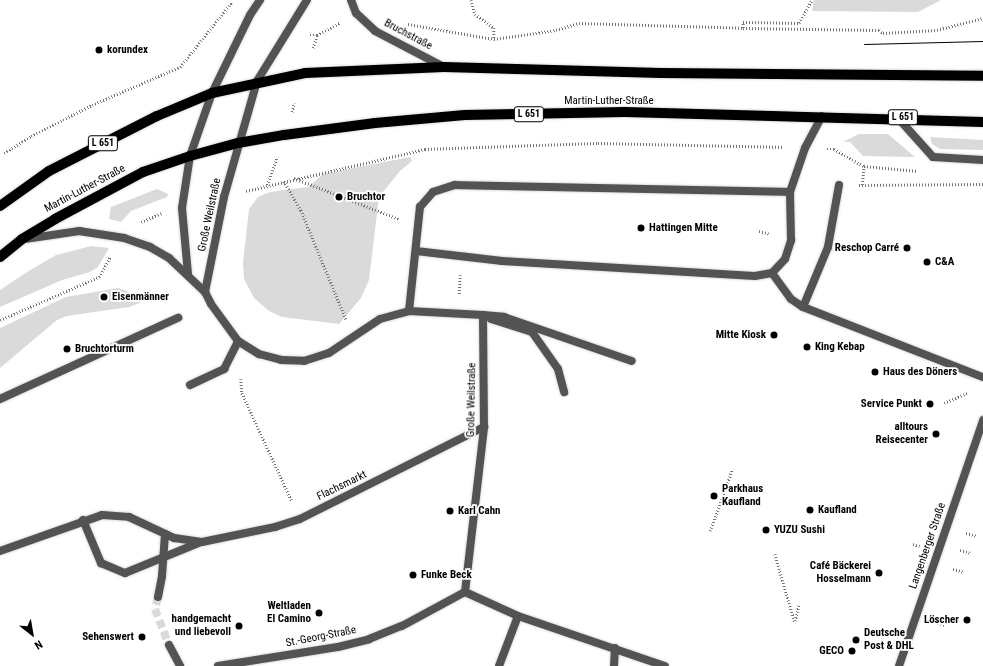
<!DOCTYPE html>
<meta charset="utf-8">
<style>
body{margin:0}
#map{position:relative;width:983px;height:666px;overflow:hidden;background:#fff;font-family:"Roboto Condensed",sans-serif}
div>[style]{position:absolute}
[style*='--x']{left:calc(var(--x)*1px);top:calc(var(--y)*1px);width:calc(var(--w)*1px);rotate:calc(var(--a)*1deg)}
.green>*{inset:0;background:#dadada}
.pedestrian-tunnel>*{height:8px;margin-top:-4px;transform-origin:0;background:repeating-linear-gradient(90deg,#d9d9d9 0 8px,transparent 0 12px)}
.path>*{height:2.5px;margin-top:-1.25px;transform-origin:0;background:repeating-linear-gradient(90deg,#757575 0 1px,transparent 0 3px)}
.roads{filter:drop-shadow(0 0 1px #dbdbdb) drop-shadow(0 0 1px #dbdbdb)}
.service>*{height:8px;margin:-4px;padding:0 4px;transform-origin:4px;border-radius:4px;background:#535353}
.pedestrian>*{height:8px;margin:-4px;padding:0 4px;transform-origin:4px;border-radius:4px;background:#535353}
.minor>*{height:8px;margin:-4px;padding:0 4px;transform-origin:4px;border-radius:4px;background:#535353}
.primary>*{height:10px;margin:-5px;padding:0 5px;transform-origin:5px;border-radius:5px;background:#000}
.tram>*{height:1px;margin:-0.5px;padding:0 0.5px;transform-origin:0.5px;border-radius:0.5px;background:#000}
.dots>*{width:11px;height:11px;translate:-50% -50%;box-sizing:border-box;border:2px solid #fff;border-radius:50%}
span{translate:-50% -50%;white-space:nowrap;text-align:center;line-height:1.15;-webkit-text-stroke:3.5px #fff;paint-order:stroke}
.shield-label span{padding:1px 3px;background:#fff;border:1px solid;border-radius:3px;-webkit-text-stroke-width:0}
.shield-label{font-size:10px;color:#000;font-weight:700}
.street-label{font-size:11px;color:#000}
.poi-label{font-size:11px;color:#000;font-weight:700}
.left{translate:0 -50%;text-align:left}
.right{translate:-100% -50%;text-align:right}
.north{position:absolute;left:12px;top:614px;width:40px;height:40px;-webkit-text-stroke:3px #fff;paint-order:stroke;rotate:149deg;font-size:11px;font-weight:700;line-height:16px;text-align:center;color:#000}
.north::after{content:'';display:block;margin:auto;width:14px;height:18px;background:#000;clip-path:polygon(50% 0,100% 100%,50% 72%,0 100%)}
</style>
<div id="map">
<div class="green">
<i style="clip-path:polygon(814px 0,941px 0,918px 12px,812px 11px)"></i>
<i style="clip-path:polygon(859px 134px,888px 134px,915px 157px,863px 156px,850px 142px,843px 142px)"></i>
<i style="clip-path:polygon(930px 137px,983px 140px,983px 150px,940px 149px,932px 144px)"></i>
<i style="clip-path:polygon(410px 157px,412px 161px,400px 171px,379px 197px,369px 280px,361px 298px,339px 324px,282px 317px,269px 311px,254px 298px,244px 279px,243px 263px,249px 209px,258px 197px,270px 192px,308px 187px,323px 174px)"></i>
<i style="clip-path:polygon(157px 189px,168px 194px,167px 197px,131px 211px,121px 222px,109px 219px,111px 207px)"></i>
<i style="clip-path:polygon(91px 246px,109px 248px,98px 267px,90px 272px,62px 280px,0 307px,0 290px,27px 272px,56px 255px)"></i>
<i style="clip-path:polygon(118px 288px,150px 299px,129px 307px,67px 316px,57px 320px,0 368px,0 328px,66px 297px)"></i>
</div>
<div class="pedestrian-tunnel">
<i style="--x:158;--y:597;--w:12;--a:104"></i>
<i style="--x:155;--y:609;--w:39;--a:69"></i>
</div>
<div class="path">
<i style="--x:471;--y:0;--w:15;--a:74"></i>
<i style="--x:475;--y:14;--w:24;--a:36"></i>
<i style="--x:494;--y:28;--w:11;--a:90"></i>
<i style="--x:408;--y:24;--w:87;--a:9.9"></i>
<i style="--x:494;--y:39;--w:63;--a:-8.3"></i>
<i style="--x:556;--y:30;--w:24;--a:-17"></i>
<i style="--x:579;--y:23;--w:164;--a:1.7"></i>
<i style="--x:743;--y:28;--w:6;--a:-90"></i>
<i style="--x:743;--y:22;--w:56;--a:1"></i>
<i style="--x:799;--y:23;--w:26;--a:-61"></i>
<i style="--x:743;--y:28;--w:136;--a:0.8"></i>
<i style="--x:879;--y:30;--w:5;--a:37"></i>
<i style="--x:883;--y:33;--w:54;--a:-3.2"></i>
<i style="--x:937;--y:30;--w:48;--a:-14.6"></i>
<i style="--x:310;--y:35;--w:7;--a:0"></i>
<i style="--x:317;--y:35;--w:26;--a:-28"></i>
<i style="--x:313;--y:48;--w:14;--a:-73"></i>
<i style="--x:292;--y:112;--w:9;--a:-77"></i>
<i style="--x:827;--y:149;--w:7;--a:0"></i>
<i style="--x:834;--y:149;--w:34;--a:30"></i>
<i style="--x:864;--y:166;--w:54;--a:5.3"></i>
<i style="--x:4;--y:153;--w:32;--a:-32"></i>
<i style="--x:31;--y:136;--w:68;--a:-26.9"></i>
<i style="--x:92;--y:105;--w:96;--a:-23.4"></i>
<i style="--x:180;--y:67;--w:82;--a:-51.4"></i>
<i style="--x:231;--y:3;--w:3;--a:45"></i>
<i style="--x:294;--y:178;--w:113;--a:21.3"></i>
<i style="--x:284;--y:181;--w:34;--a:60"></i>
<i style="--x:301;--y:210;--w:118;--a:67.6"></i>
<i style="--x:267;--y:185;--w:30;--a:-70"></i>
<i style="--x:859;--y:185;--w:124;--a:-0.5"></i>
<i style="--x:862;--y:185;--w:19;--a:-84"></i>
<i style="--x:246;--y:191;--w:184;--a:-13.2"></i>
<i style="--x:425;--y:149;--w:173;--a:-2"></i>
<i style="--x:598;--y:143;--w:186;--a:1.2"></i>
<i style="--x:141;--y:222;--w:23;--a:-23"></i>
<i style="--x:759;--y:231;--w:11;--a:15"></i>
<i style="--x:459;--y:294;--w:19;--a:-87"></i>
<i style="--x:0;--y:320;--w:108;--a:-23.5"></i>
<i style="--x:99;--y:277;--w:23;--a:-61"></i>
<i style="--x:241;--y:379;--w:14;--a:86"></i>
<i style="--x:242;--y:393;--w:119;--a:65.2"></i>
<i style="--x:944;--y:403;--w:26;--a:-23"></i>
<i style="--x:710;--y:531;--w:65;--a:-70.2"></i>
<i style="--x:966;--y:533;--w:11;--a:15"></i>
<i style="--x:913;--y:544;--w:7;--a:16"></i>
<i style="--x:960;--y:550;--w:11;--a:15"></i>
<i style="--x:775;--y:554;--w:72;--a:73.8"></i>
<i style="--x:953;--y:569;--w:11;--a:15"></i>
<i style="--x:795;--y:621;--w:17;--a:-77"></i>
<i style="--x:935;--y:622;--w:10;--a:17"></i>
</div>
<div class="roads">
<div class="service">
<i style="--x:898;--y:118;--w:52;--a:48.1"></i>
<i style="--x:933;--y:157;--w:50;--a:3.4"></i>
<i style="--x:416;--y:251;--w:87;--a:6.6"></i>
<i style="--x:502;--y:261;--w:253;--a:3.4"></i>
<i style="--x:755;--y:276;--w:17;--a:-10"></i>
<i style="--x:772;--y:273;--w:19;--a:-47"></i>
<i style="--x:785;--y:259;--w:20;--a:-72"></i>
<i style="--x:791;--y:240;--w:48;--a:-91.2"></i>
<i style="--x:790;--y:192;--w:46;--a:-71.2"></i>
<i style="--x:805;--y:148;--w:36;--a:-62"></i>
<i style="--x:409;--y:311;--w:105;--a:-84"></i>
<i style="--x:420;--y:207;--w:20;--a:-49"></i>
<i style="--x:433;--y:192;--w:23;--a:-18"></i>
<i style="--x:455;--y:185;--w:335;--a:1.2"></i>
<i style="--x:483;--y:315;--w:21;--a:5"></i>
<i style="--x:504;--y:317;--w:135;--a:19"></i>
<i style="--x:491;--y:319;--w:43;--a:17.6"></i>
<i style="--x:532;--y:332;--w:45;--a:54.9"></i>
<i style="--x:558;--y:369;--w:24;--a:75"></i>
<i style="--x:190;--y:385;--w:38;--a:-25"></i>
<i style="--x:224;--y:369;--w:31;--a:-63"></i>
</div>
<div class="pedestrian">
<i style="--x:839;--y:185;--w:63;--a:100.1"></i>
<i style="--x:828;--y:247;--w:65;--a:112.6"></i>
<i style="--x:803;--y:307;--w:193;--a:21.3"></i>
<i style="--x:772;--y:273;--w:32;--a:54"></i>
<i style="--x:791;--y:299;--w:14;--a:34"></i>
<i style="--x:0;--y:399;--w:196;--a:-24.5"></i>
<i style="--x:83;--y:520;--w:47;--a:67.3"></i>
<i style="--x:101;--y:563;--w:26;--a:23"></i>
<i style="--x:125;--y:573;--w:82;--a:-22.2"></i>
<i style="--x:0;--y:551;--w:108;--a:-19.4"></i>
<i style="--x:102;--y:515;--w:27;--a:4"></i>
<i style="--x:129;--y:517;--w:50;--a:25"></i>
<i style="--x:174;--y:538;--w:28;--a:8"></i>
<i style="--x:202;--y:542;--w:75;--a:-11.6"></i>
<i style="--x:275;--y:527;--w:26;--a:-18"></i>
<i style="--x:300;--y:519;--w:206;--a:-26.6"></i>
<i style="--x:465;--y:592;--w:58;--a:24.4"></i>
<i style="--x:518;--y:616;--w:155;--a:18.8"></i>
<i style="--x:465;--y:592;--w:166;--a:-83.4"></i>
<i style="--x:158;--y:597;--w:21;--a:-79"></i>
<i style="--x:162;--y:576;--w:42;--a:-85.9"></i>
<i style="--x:169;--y:645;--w:24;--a:62"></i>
<i style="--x:218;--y:666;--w:121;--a:-9"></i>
<i style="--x:338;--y:647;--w:32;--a:-14"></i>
<i style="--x:369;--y:639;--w:35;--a:-22"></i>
<i style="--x:402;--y:626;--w:72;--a:-28.4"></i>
<i style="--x:499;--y:666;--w:53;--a:-69.2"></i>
<i style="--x:614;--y:666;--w:18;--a:-87"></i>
<i style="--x:899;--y:666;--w:260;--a:-71.1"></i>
</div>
<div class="minor">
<i style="--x:351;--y:0;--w:14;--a:69"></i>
<i style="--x:356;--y:13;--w:26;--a:43"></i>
<i style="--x:375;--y:31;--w:78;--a:27.6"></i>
<i style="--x:25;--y:239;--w:55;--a:-8.4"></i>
<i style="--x:79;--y:231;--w:46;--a:8.8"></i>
<i style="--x:124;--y:238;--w:28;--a:19"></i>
<i style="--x:150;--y:247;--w:22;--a:30"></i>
<i style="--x:169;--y:258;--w:50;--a:43.4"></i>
<i style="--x:205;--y:292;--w:13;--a:63"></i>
<i style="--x:211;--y:304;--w:46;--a:53.9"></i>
<i style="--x:238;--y:341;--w:25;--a:32"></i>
<i style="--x:259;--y:354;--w:23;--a:15"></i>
<i style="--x:281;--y:360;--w:23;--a:2"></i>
<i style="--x:304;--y:361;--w:26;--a:-18"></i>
<i style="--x:329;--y:353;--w:61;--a:-33.7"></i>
<i style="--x:380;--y:319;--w:30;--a:-15"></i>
<i style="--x:409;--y:311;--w:74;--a:3.1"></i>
<i style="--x:483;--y:315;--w:112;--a:89.5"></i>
<i style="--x:188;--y:274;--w:66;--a:-95.2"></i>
<i style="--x:182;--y:208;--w:53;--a:-81.3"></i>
<i style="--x:190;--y:156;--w:67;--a:-70.8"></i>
<i style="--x:212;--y:93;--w:87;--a:-64"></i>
<i style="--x:250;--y:15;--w:18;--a:-56"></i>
<i style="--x:205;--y:292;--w:97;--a:-78.7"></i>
<i style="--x:224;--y:197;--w:121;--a:-74.1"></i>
<i style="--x:257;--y:81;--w:95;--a:-58.3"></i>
</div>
<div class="primary">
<i style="--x:0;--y:206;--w:60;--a:-35.5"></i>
<i style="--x:49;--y:171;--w:121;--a:-27"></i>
<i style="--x:157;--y:116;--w:60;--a:-22.7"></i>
<i style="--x:212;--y:93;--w:95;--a:-12.1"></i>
<i style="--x:305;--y:73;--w:139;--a:-2.5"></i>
<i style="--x:444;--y:67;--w:217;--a:1.6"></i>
<i style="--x:661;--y:73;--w:322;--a:0.5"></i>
<i style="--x:0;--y:257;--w:28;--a:-39"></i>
<i style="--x:22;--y:239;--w:39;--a:-31"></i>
<i style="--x:55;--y:219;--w:100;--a:-28.1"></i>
<i style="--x:143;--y:172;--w:50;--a:-18.8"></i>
<i style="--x:190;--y:156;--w:50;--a:-15.2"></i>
<i style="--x:238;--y:143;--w:47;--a:-9.9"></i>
<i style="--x:284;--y:135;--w:92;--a:-7.5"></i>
<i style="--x:375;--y:123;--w:90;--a:-5.1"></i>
<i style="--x:465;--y:115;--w:160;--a:-1.1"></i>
<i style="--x:625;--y:112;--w:358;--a:1.6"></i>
</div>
</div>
<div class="tram">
<i style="--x:864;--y:44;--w:119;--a:-1.4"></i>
</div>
<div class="dots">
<i style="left:99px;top:50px;background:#000"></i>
<i style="left:339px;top:197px;background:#000"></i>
<i style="left:641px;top:228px;background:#000"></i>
<i style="left:907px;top:248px;background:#000"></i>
<i style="left:927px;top:262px;background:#000"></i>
<i style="left:104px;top:297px;background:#000"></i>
<i style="left:774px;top:335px;background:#000"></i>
<i style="left:807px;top:347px;background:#000"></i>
<i style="left:67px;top:349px;background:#000"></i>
<i style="left:875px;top:372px;background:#000"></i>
<i style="left:930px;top:404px;background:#000"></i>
<i style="left:936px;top:434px;background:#000"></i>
<i style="left:714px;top:496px;background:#000"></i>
<i style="left:810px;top:510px;background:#000"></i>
<i style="left:450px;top:511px;background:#000"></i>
<i style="left:766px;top:530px;background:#000"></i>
<i style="left:879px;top:573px;background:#000"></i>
<i style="left:413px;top:575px;background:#000"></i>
<i style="left:319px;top:613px;background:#000"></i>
<i style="left:967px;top:620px;background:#000"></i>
<i style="left:239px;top:626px;background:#000"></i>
<i style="left:142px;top:637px;background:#000"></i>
<i style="left:856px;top:640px;background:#000"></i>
<i style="left:852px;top:651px;background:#000"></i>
</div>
<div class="shield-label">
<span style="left:529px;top:114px">L 651</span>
<span style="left:903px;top:117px">L 651</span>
<span style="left:103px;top:143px">L 651</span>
</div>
<div class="street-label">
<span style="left:408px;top:35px;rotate:28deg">Bruchstraße</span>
<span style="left:609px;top:101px">Martin-Luther-Straße</span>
<span style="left:85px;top:189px;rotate:-28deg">Martin-Luther-Straße</span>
<span style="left:210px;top:215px;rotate:-78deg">Große Weilstraße</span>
<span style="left:472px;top:400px;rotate:-89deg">Große Weilstraße</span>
<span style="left:342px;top:486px;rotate:-26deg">Flachsmarkt</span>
<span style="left:928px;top:546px;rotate:-71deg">Langenberger Straße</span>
<span style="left:321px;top:637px;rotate:-11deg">St.-Georg-Straße</span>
</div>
<div class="poi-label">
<span class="left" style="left:107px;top:50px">korundex</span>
<span class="left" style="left:347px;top:197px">Bruchtor</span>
<span class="left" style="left:649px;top:228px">Hattingen Mitte</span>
<span class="right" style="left:899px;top:248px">Reschop Carré</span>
<span class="left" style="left:935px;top:262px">C&amp;A</span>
<span class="left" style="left:112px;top:297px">Eisenmänner</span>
<span class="right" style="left:766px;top:335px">Mitte Kiosk</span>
<span class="left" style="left:815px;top:347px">King Kebap</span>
<span class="left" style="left:75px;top:349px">Bruchtorturm</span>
<span class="left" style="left:883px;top:372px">Haus des Döners</span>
<span class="right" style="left:922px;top:404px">Service Punkt</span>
<span class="right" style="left:928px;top:434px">alltours<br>Reisecenter</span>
<span class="left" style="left:722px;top:496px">Parkhaus<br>Kaufland</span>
<span class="left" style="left:818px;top:510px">Kaufland</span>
<span class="left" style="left:458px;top:511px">Karl Cahn</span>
<span class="left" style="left:774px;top:530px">YUZU Sushi</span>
<span class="right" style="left:871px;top:573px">Café Bäckerei<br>Hosselmann</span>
<span class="left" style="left:421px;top:575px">Funke Beck</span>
<span class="right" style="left:311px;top:613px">Weltladen<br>El Camino</span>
<span class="right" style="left:231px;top:626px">handgemacht<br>und liebevoll</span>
<span class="right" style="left:959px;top:620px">Löscher</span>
<span class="left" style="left:864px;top:640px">Deutsche<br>Post &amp; DHL</span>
<span class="right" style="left:134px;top:637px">Sehenswert</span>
<span class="right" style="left:844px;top:651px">GECO</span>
</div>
<div class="north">N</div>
</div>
